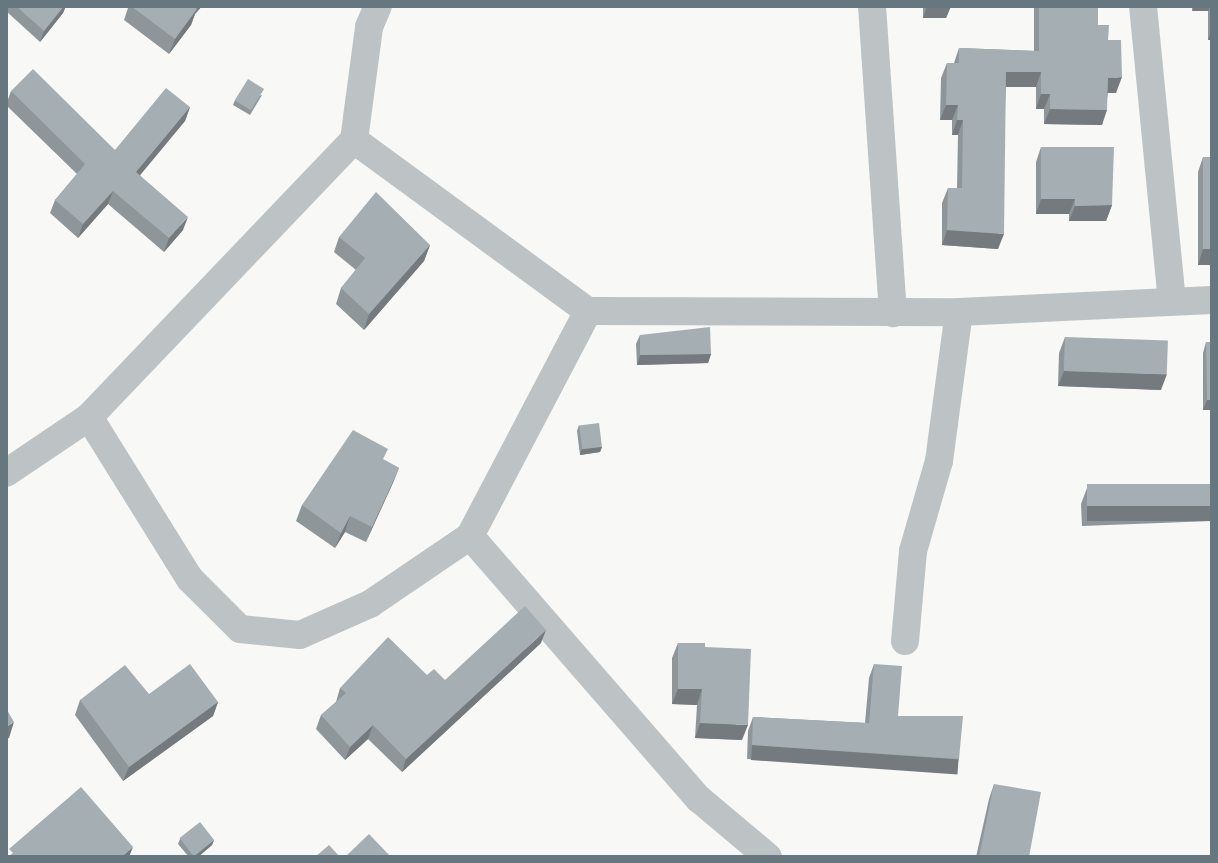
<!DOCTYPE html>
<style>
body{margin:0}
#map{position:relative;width:1218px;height:863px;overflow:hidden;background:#f8f8f6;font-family:Jost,sans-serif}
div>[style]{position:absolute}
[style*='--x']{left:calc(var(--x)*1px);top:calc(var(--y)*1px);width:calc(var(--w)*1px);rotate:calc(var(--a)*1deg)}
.minor>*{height:28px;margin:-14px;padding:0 14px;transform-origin:14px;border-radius:14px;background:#bdc3c5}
.wall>*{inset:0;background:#8e969a}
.shaded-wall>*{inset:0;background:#747a7d;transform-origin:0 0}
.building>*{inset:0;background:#a5afb3;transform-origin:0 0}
span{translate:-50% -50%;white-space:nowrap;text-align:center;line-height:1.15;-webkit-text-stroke:8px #fff;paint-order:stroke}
.frame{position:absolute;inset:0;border:8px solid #66777f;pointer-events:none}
</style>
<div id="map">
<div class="minor">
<i style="--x:872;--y:6;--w:308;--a:86.1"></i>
<i style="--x:1143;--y:6;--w:296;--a:84.4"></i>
<i style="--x:354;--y:140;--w:290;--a:36.2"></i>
<i style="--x:588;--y:311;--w:371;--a:0.2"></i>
<i style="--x:959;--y:312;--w:253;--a:-2.7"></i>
<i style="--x:89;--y:417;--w:383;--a:-46.3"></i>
<i style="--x:354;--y:140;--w:114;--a:-82.4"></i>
<i style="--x:369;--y:27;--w:23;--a:-67"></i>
<i style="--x:6;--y:473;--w:100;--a:-34"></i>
<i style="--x:89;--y:417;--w:191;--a:58.1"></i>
<i style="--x:190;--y:579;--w:71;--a:45"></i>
<i style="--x:240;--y:629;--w:60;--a:5.7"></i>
<i style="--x:300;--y:635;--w:77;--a:-23.9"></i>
<i style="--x:370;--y:604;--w:121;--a:-34.2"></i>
<i style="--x:470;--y:536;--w:254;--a:-62.3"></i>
<i style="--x:470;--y:536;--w:349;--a:49"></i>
<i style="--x:699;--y:799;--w:90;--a:40"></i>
<i style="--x:905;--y:641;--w:90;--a:-84.9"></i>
<i style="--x:913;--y:551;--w:94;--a:-73.9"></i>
<i style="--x:939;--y:461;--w:150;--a:-82.4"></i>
</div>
<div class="wall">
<i style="clip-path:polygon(6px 6px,66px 6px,63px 13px,40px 42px,6px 11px)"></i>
<i style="clip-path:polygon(126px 6px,202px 6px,195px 14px,191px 25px,169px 54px,124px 20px,128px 8px)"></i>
<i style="clip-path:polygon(923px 6px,951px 6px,946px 18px,923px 18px)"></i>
<i style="clip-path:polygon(1034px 6px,1098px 6px,1098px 25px,1108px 40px,1116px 93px,1108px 93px,1102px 125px,1044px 124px,1044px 109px,1036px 109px,1036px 87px,1006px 87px,998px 249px,942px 245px,942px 203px,948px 188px,957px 188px,958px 135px,952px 135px,952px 120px,940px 120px,941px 78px,947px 63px,954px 63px,959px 48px,1034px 51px)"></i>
<i style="clip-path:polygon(1192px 6px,1212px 6px,1212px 40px,1208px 40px,1208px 11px,1192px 11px)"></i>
<i style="clip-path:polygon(11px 91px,115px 150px,190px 107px,185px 121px,140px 175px,183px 230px,164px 252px,108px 204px,78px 238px,50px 213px,55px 200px,77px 174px,6px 105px)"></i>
<i style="clip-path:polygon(262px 95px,250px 115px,233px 105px,235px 100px)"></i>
<i style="clip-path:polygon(1041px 147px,1112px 205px,1106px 221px,1069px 221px,1069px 214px,1036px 214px,1036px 162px)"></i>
<i style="clip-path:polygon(1203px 157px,1212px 265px,1198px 265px,1198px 172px)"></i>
<i style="clip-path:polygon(339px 237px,430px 245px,424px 261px,364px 330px,336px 304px,341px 288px,356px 270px,334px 252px)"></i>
<i style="clip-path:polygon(640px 335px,711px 354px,708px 363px,637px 365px,636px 344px)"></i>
<i style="clip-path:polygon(1065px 337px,1161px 390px,1058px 386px,1059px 353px)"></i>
<i style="clip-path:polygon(1206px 342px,1212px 342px,1212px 410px,1203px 410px,1203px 353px)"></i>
<i style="clip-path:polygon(579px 425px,602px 447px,600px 452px,580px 455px,577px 431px)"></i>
<i style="clip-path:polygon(384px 460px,399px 468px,366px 542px,345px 532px,335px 548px,296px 521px,302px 505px)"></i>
<i style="clip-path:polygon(1212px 484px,1212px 521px,1082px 526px,1081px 504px,1087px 488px)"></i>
<i style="clip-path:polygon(541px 643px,402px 772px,368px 739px,345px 760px,316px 729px,321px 715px,336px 702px,340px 688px,427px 675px,445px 680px)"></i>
<i style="clip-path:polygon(678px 643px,705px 647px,742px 740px,695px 738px,697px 705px,672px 704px,672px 658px)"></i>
<i style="clip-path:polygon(874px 664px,898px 716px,959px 759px,954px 772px,747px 759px,748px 731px,753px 717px,865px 723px,869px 678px)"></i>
<i style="clip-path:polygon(149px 694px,218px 702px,213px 716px,123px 781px,75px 715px,80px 700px)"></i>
<i style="clip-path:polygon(994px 784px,1029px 857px,976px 857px,989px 799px)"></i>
<i style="clip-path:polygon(180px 839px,214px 840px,212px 845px,198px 857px,189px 857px,178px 844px)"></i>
</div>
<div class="shaded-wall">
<i style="clip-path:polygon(64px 6px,66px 6px,63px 13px,40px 42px,44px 31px)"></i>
<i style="clip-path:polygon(194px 6px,202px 6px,195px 14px,191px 25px,169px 54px,175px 39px)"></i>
<i style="clip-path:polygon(927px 6px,951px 6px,946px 18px,923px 18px)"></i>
<i style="left:1193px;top:6px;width:16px;height:5px"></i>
<i style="clip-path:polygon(1212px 29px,1212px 40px,1208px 40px)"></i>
<i style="clip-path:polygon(1006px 72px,1041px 72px,1036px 87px,1001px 87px)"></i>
<i style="clip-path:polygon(1122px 77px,1116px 93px,1102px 93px,1108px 78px)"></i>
<i style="clip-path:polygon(1041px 94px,1050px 94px,1044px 109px,1036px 109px)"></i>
<i style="clip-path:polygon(946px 105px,958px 105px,952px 120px,940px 120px)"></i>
<i style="clip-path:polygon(190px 107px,185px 121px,131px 186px,136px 172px)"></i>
<i style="clip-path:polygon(1050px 109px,1107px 110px,1102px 125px,1044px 124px)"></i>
<i style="clip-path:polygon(957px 120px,963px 120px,958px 135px,952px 135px)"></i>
<i style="clip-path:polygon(113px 191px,108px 204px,78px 238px,83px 224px)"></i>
<i style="clip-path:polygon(1041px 199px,1075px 199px,1069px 214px,1036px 214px)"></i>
<i style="clip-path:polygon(1112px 205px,1106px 221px,1069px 221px,1075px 206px)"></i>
<i style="clip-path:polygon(188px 217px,183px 230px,164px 252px,169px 238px)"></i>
<i style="clip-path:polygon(947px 230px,1004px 234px,998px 249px,942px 245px)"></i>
<i style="clip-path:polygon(430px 245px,424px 261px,364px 330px,369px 314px)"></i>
<i style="clip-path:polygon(1203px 249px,1212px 249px,1212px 265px,1198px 265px)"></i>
<i style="clip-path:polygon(711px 354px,708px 363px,637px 365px,640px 355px)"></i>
<i style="clip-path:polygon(1064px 371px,1167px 374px,1161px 390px,1058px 386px)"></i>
<i style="clip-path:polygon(1207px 400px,1212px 400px,1212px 410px,1203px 410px)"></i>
<i style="clip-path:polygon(602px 447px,600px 452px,580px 455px,582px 449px)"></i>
<i style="clip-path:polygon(399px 468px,393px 483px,366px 542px,372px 527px)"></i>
<i style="left:1212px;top:506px;width:15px;height:125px;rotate:90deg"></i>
<i style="clip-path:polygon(350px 516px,345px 532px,335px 548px,341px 533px)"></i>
<i style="clip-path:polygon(546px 630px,541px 643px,402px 772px,406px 759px)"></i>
<i style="clip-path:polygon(678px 689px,702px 689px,697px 705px,672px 704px)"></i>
<i style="clip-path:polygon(218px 702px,213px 716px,123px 781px,129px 767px)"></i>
<i style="clip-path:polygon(14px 722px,9px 738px,6px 739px,6px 727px)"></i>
<i style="clip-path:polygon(700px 723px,748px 725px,742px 740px,695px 738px)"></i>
<i style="clip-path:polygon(373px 725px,368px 739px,345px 760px,350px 747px)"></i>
<i style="left:752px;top:745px;width:207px;height:15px;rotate:4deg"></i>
<i style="clip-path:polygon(214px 840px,212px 845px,198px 857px,194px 857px)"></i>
<i style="clip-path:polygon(133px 847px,129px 857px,121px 857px)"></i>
</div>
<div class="building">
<i style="clip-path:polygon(16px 6px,64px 6px,44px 31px)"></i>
<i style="clip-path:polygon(131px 6px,194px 6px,197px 9px,175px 39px)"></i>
<i style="clip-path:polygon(1039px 6px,1098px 6px,1098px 25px,1109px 25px,1108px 40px,1121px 40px,1122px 77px,1108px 78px,1107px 110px,1050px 109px,1050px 94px,1041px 94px,1041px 72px,1006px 72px,1004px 234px,947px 230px,948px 188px,962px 188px,963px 120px,957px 120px,958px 105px,946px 105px,947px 63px,959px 63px,959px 48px,1039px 51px)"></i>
<i style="clip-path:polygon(33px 69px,115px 150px,166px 88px,190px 107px,136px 172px,188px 217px,169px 238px,113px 191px,83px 224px,55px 200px,85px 164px,11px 91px)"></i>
<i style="left:248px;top:79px;width:19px;height:25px;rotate:32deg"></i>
<i style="clip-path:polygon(1041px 147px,1114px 147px,1112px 205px,1075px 206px,1075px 199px,1041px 199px)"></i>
<i style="left:1203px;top:157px;width:9px;height:92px"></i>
<i style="clip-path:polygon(376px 192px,430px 245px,369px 314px,341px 288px,365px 258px,339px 237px)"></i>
<i style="clip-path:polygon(710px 327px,711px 354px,640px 355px,640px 335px)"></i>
<i style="left:1065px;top:337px;width:103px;height:34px;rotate:2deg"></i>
<i style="clip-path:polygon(1206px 342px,1212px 342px,1212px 400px,1207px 400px)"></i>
<i style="left:599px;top:423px;width:24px;height:20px;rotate:83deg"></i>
<i style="clip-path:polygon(353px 430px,388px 449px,383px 459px,399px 468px,372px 527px,350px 516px,341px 533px,302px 505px)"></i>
<i style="left:1212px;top:484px;width:22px;height:125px;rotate:90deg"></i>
<i style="clip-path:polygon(525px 606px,546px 630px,406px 759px,373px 725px,350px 747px,321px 715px,346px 693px,340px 688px,388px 637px,427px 675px,434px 669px,445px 680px)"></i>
<i style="clip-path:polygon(678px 643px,705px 643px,705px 647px,751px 649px,748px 725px,700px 723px,702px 689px,678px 689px)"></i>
<i style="clip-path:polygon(190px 664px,218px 702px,129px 767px,80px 700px,125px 665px,149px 694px)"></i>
<i style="clip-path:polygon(874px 664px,902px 666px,898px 716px,963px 716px,959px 759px,752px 745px,753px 717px,869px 723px)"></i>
<i style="clip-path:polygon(6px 708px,14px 722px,6px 727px)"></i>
<i style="clip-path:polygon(994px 784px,1041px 792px,1029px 857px,1019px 855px,1019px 857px,979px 857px)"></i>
<i style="clip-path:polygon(81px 787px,133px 847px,121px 857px,8px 857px,13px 853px,9px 849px)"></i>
<i style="left:200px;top:822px;width:23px;height:26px;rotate:52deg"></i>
<i style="clip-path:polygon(369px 834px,391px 857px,345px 857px)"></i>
<i style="clip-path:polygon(329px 845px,340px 857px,315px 857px)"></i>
</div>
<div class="frame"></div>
</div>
